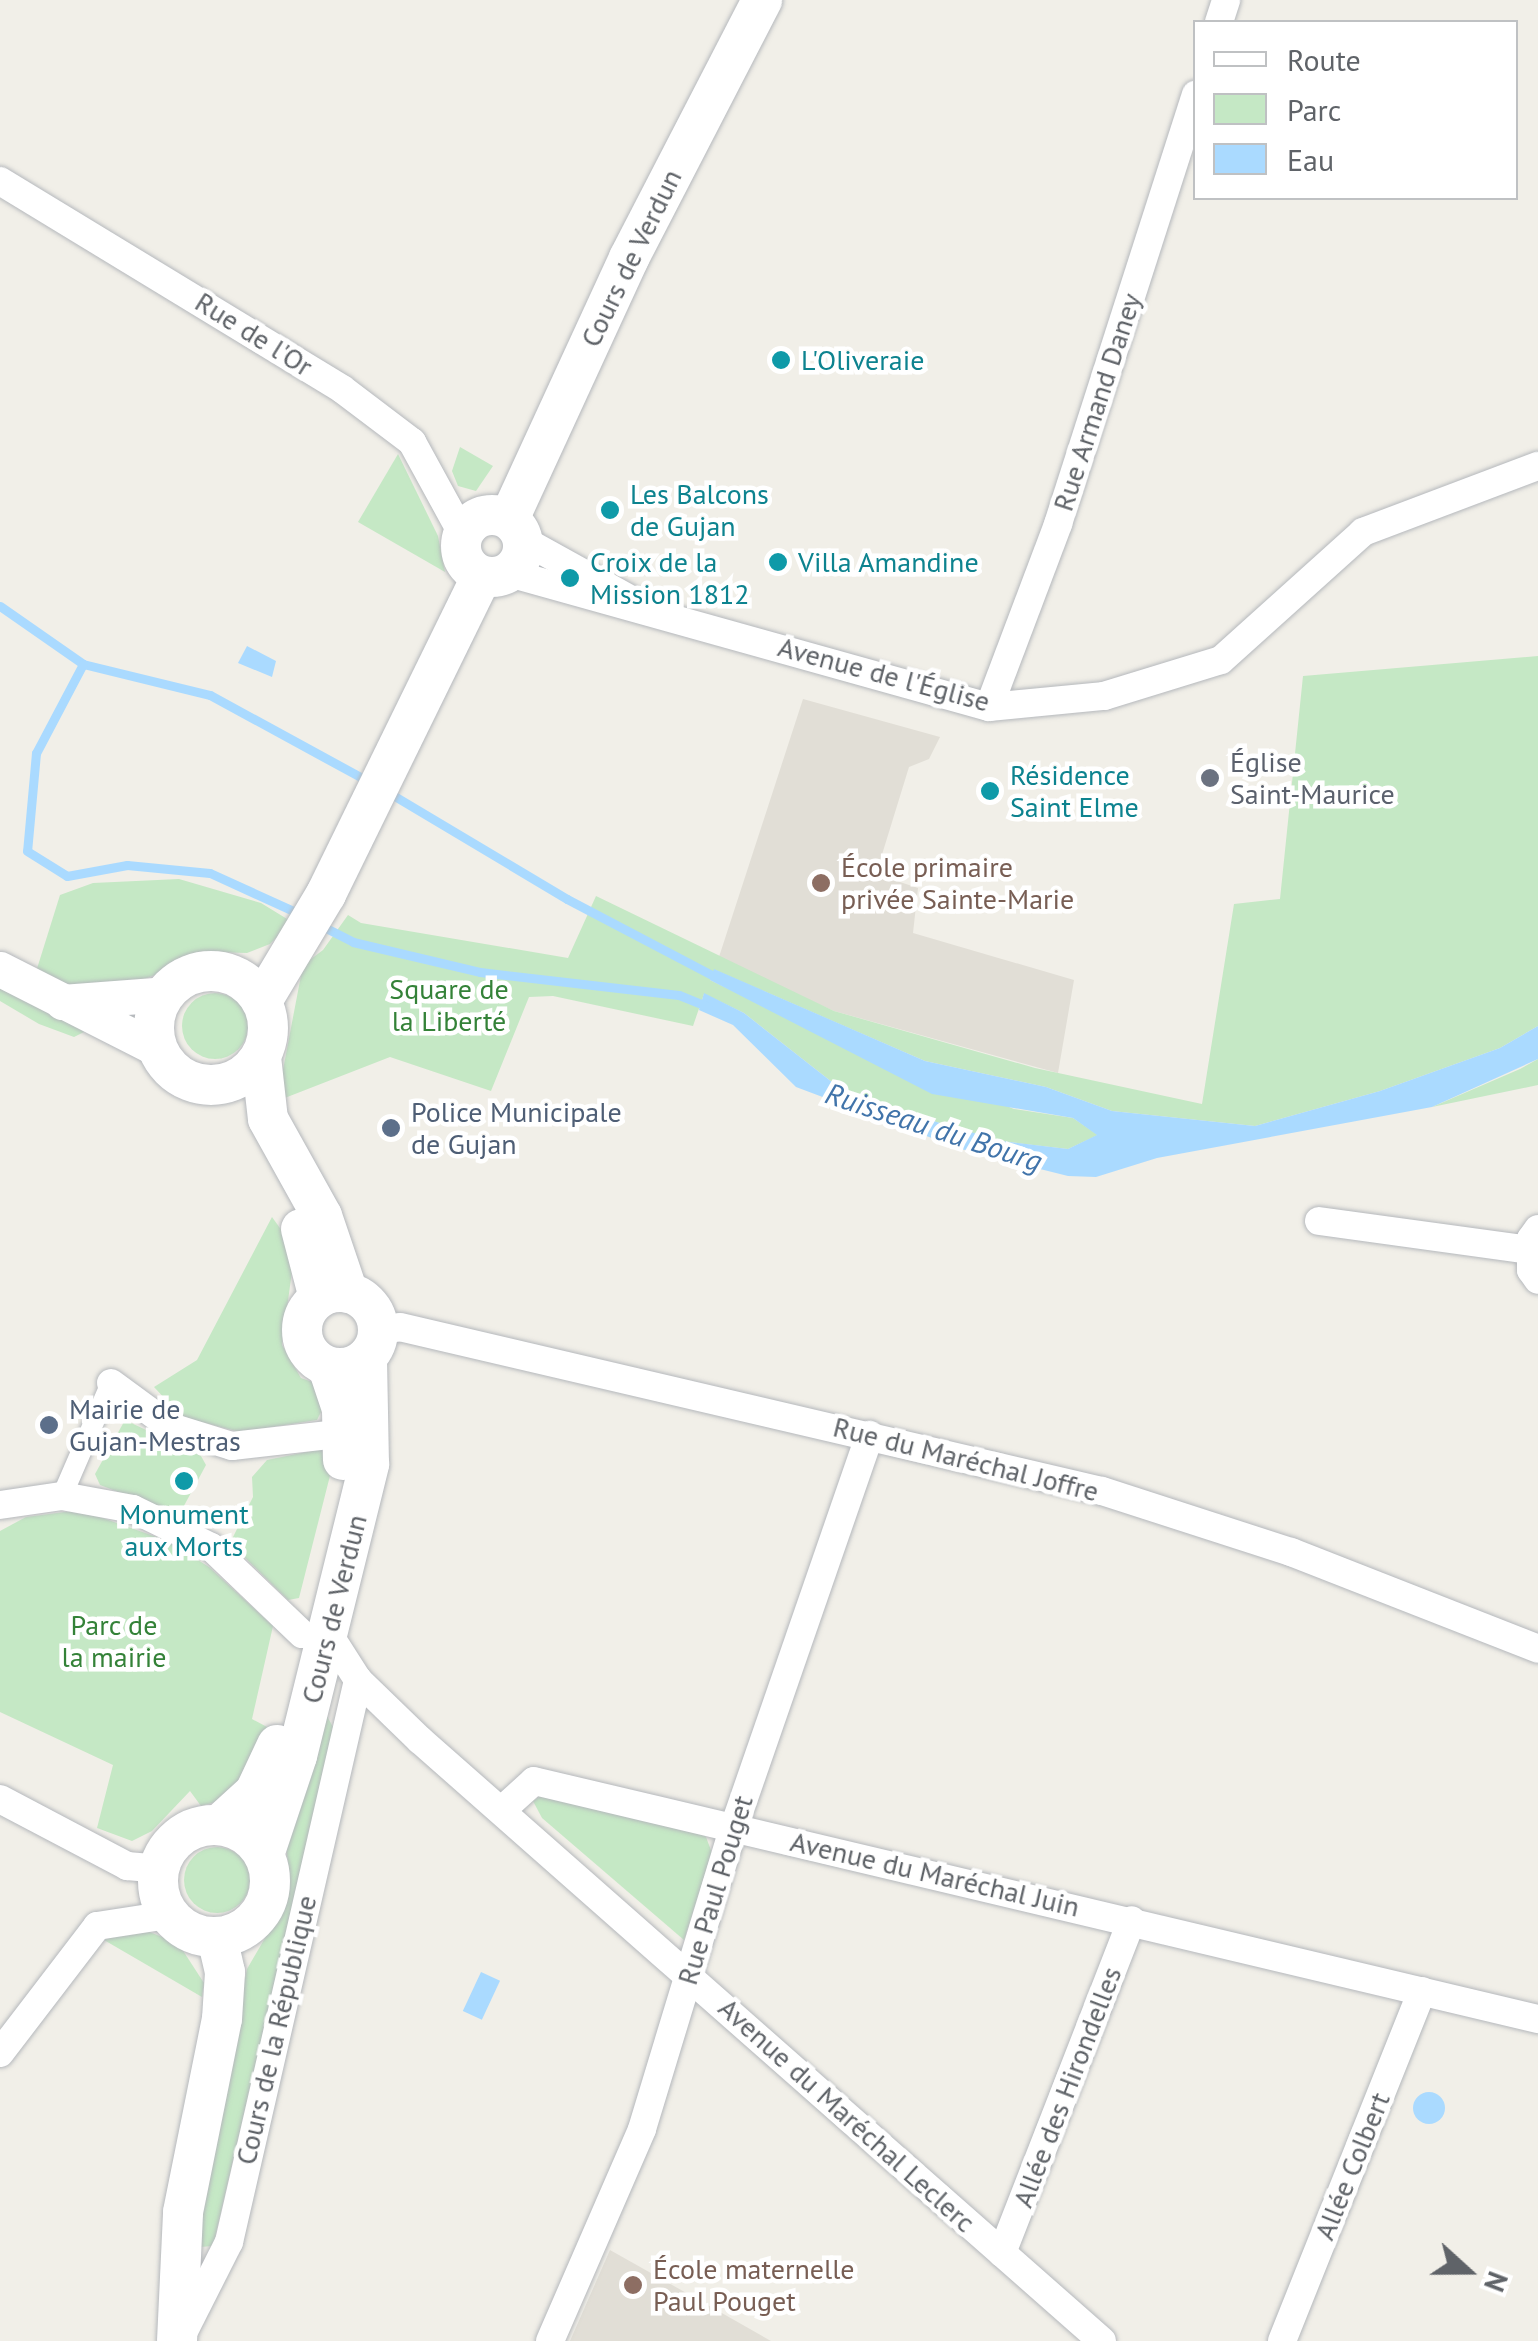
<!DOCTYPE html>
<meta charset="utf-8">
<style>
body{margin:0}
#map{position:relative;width:1538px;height:2341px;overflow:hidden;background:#f1efe8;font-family:"PT Sans",sans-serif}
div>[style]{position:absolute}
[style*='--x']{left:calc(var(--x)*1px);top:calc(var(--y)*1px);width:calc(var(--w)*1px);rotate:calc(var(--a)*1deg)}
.education>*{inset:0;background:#e1ded6}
.green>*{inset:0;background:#c5e8c5}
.round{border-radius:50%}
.water>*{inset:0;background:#aadaff;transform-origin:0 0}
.stream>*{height:9px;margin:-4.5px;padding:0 4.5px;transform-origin:4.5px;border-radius:4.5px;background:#aadaff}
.roads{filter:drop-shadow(0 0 2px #b5b8bc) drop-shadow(0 0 2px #b5b8bc)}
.pedestrian>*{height:20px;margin:-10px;padding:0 10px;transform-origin:10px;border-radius:10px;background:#fff}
.minor>*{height:28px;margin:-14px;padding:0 14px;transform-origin:14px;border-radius:14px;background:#fff}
.tertiary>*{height:35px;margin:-17.5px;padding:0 17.5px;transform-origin:17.5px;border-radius:17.5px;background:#fff}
.secondary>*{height:40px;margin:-20px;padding:0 20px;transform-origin:20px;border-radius:20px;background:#fff}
.secondary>.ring{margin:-20px;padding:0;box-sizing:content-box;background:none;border:40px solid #fff;border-radius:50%}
.dots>*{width:28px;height:28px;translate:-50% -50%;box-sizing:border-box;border:5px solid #fff;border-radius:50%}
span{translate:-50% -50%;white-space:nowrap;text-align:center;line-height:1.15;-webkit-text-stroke:9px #fff;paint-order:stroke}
.street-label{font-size:28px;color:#5f6368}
.culture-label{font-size:28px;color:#0d838f}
.left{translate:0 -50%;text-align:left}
.worship-label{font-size:28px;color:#5b616d}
.education-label{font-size:28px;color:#785e54}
.park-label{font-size:28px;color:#348238}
.service-label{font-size:28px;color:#4e5e75}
.water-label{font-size:30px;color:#4174aa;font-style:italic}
.legend{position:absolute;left:1193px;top:20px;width:325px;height:180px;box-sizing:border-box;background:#fff;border:2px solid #bfc1c3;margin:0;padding:12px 18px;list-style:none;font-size:30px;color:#5f6368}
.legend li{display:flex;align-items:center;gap:20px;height:50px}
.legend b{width:50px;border:2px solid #bfc1c3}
.north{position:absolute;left:1418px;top:2221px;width:100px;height:100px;-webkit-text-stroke:8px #fff;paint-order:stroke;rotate:111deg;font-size:28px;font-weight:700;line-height:40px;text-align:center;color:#5f6368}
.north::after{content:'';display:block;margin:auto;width:35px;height:45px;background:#5f6368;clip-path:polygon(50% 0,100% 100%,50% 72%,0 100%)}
</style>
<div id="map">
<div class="education">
<i style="clip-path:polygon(803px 699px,940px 737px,929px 759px,909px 767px,876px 874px,918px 888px,913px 933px,1074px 980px,1058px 1073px,834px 1011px,718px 960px)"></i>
<i style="clip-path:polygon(610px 2250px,713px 2308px,771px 2341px,570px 2341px)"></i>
</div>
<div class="green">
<i style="clip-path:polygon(460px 447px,493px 466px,476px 491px,458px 486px,452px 471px)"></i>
<i style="clip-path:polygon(398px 454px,438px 536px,445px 572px,358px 522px)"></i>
<i style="clip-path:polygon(1538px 656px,1538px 1026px,1500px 1048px,1380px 1091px,1255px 1126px,1112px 1111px,1046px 1087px,925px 1061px,715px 970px,710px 980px,745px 997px,1014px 1109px,1073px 1118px,1098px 1135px,1068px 1149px,1000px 1141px,886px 1107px,837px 1086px,744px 1013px,704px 994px,693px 1026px,553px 996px,529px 997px,491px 1091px,390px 1057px,277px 1101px,303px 965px,323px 950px,348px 915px,361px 923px,568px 958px,596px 896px,834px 1011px,1035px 1068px,1202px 1104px,1234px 904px,1280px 899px,1303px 676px)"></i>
<i style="clip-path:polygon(179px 879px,261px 903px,292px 922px,270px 944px,247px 953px,216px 952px,139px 981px,76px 986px,35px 975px,60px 895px,93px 883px)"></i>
<i style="clip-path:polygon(0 983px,86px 1027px,84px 1032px,74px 1037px,39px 1024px,0 1001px)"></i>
<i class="round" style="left:182px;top:993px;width:66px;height:66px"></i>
<i style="clip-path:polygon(1538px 1059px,1538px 1085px,1432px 1107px,1520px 1069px)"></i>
<i style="clip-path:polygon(272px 1217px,295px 1249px,282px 1345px,301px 1378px,318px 1384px,325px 1404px,317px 1420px,240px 1432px,182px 1417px,154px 1387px,197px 1360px)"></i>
<i style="clip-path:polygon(125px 1420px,201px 1456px,206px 1465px,179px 1515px,100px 1485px,95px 1474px)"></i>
<i style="clip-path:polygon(326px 1448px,335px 1456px,299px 1598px,288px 1600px,230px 1543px,253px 1497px,252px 1477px,267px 1460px)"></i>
<i style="clip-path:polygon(80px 1510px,168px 1541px,209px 1567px,273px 1626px,252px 1719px,267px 1727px,270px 1744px,234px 1797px,201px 1806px,190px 1791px,152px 1831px,132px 1841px,97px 1828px,113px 1765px,0 1712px,0 1531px,26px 1517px)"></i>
<i style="clip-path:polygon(327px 1716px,334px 1729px,213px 2246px,200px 2247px,206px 2163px,247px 1969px,286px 1902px,290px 1878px,285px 1839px)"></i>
<i style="clip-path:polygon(544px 1794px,699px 1830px,706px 1837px,712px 1853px,684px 1940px,542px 1818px,533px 1801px)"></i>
<i class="round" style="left:184px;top:1847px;width:66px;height:66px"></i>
<i style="clip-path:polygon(139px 1928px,178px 1943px,204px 1983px,202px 1997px,104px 1940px)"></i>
</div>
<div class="water">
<i style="clip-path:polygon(247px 646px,276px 661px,272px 677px,238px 663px)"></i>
<i style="clip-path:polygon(714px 969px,925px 1061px,1046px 1087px,1112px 1111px,1255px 1126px,1380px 1091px,1500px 1048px,1538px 1026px,1538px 1059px,1432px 1107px,1157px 1158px,1096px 1177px,1068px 1176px,961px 1149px,796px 1087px,733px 1025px,699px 1010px,704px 993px,744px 1013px,837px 1086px,886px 1107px,1001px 1141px,1068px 1149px,1097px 1135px,1073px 1118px,932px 1094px,710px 980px)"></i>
<i style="left:481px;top:1972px;width:21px;height:43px;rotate:25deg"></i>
<i class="round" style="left:1413px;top:2092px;width:32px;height:32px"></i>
</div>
<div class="stream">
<i style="--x:0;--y:606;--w:101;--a:34.9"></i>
<i style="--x:83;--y:664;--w:131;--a:13.7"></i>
<i style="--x:210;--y:695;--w:180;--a:28.6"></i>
<i style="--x:83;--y:664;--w:101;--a:117.8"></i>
<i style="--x:36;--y:753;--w:98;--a:95.2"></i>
<i style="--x:27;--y:851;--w:47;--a:32"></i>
<i style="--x:67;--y:876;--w:61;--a:-10.4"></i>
<i style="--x:127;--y:865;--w:83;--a:5.5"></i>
<i style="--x:210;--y:873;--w:101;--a:24.5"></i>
<i style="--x:386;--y:791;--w:211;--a:30.8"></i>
<i style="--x:567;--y:899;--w:174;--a:27.7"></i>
<i style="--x:320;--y:925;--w:37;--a:27"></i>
<i style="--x:353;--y:942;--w:130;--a:13.3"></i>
<i style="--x:480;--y:972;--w:200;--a:6.6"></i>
<i style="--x:679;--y:995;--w:31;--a:22"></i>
</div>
<div class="roads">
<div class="pedestrian">
<i style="--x:62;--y:1496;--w:123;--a:-66.6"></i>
</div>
<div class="minor">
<i style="--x:1219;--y:22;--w:23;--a:-72"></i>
<i style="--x:0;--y:181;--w:400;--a:31.3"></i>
<i style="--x:342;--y:389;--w:88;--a:37.1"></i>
<i style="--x:412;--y:442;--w:106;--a:61.3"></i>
<i style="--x:523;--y:540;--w:126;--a:29"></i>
<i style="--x:509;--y:573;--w:498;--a:15.6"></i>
<i style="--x:989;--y:707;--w:116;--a:-5.5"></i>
<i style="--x:1104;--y:696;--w:122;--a:-17.1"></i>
<i style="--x:1221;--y:660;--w:191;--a:-42"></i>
<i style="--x:1363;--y:532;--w:187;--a:-20.7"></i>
<i style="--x:989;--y:707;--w:196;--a:-69.3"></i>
<i style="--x:1058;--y:524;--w:451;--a:-72.2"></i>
<i style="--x:1319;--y:1221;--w:214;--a:7.8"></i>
<i style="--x:1538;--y:1229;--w:12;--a:125"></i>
<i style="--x:1531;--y:1239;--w:31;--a:90"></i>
<i style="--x:1531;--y:1270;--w:12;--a:55"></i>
<i style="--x:378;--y:1331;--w:22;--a:-10"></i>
<i style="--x:400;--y:1327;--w:721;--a:13.15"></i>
<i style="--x:1102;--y:1491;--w:199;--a:17.9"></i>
<i style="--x:1291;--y:1552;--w:265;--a:21.4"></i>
<i style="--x:111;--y:1383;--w:74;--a:36.3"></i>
<i style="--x:171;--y:1427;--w:64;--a:17.3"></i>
<i style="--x:232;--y:1446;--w:115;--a:-6.5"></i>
<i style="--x:0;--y:1505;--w:63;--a:-8.3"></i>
<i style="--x:62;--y:1496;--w:72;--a:10.4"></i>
<i style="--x:133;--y:1509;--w:87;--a:26"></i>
<i style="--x:211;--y:1547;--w:126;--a:43.7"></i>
<i style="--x:328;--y:1633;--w:56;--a:57.4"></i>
<i style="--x:358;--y:1680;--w:86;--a:44.1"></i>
<i style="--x:420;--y:1740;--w:909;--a:41.39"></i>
<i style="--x:0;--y:1799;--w:144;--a:27.8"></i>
<i style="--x:127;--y:1866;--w:32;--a:5"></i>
<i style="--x:502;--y:1810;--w:43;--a:-42.2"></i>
<i style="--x:534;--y:1781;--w:1032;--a:13.34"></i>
<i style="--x:0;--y:2053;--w:160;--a:-52.6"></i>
<i style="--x:97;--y:1926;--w:72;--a:-8.8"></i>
<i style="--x:1002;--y:2253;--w:357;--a:-68.7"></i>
<i style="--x:182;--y:2335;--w:104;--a:-63.2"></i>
<i style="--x:229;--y:2242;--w:577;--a:-77.07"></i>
<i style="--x:550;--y:2341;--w:231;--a:-66.5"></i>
<i style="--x:642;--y:2129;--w:316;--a:-73.1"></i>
<i style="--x:734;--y:1827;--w:415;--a:-70.9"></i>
<i style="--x:1282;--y:2341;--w:377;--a:-68.2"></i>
</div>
<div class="tertiary">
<i style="--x:0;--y:969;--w:177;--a:26.9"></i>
<i style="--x:62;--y:1002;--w:103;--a:-4.4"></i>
</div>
<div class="secondary">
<i class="ring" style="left:461px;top:515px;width:22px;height:22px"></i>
<i style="--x:509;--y:519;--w:287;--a:-65.3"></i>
<i style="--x:629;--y:258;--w:290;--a:-62.7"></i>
<i class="ring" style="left:154px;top:971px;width:74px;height:74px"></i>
<i style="--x:262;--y:1001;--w:125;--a:-59.1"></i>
<i style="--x:326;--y:894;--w:354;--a:-63.9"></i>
<i style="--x:261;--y:1057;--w:62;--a:83.6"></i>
<i style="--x:268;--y:1119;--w:111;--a:60.9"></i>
<i style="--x:322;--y:1216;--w:81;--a:71.3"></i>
<i style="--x:301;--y:1229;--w:71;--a:75.4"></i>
<i class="ring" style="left:302px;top:1292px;width:36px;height:36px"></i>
<i style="--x:328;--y:1367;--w:44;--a:71.6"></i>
<i style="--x:342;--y:1409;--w:51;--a:88.9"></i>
<i style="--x:219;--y:1825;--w:49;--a:-42.5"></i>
<i style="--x:255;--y:1792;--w:52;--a:-64.9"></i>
<i class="ring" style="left:158px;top:1825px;width:72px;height:72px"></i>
<i style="--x:264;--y:1855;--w:104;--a:-71.6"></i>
<i style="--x:297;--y:1756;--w:301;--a:-76.1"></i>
<i style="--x:369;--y:1464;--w:107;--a:-91.1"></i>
<i style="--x:177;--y:2341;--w:129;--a:-87.3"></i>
<i style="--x:183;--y:2212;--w:197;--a:-78.6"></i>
<i style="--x:222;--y:2019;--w:47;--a:-86.3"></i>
<i style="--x:225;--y:1972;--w:35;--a:-103"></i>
</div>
</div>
<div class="dots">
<i style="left:781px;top:360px;background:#0f9aa8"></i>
<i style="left:610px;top:510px;background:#0f9aa8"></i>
<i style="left:778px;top:562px;background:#0f9aa8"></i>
<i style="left:570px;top:578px;background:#0f9aa8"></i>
<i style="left:1210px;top:778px;background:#6b7280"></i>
<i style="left:990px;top:791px;background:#0f9aa8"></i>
<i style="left:821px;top:883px;background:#8d6e63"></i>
<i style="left:391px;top:1128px;background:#5c6f8a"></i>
<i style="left:49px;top:1425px;background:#5c6f8a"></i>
<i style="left:184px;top:1481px;background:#0f9aa8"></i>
<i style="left:633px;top:2285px;background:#8d6e63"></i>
</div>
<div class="street-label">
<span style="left:631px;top:258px;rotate:-64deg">Cours de Verdun</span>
<span style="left:254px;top:334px;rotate:32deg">Rue de l'Or</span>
<span style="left:1097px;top:402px;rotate:-72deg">Rue Armand Daney</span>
<span style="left:884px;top:674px;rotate:15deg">Avenue de l'Église</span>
<span style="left:966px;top:1459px;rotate:14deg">Rue du Maréchal Joffre</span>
<span style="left:334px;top:1609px;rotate:-76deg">Cours de Verdun</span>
<span style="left:935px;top:1874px;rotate:13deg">Avenue du Maréchal Juin</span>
<span style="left:715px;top:1890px;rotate:-73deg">Rue Paul Pouget</span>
<span style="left:276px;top:2030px;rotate:-77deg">Cours de la République</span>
<span style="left:1067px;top:2087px;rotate:-69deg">Allée des Hirondelles</span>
<span style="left:847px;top:2115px;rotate:42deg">Avenue du Maréchal Leclerc</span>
<span style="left:1352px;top:2166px;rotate:-68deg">Allée Colbert</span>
</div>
<div class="culture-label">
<span class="left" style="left:801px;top:360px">L'Oliveraie</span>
<span class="left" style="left:630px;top:510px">Les Balcons<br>de Gujan</span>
<span class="left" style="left:590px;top:578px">Croix de la<br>Mission 1812</span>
<span class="left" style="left:798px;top:562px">Villa Amandine</span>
<span class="left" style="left:1010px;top:791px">Résidence<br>Saint Elme</span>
<span style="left:184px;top:1530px">Monument<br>aux Morts</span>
</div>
<div class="worship-label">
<span class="left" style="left:1230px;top:778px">Église<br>Saint-Maurice</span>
</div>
<div class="education-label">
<span class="left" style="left:841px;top:883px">École primaire<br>privée Sainte-Marie</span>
<span class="left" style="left:653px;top:2285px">École maternelle<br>Paul Pouget</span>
</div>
<div class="park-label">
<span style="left:449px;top:1005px">Square de<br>la Liberté</span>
<span style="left:114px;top:1641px">Parc de<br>la mairie</span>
</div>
<div class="service-label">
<span class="left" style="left:411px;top:1128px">Police Municipale<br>de Gujan</span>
<span class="left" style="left:69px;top:1425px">Mairie de<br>Gujan-Mestras</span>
</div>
<div class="water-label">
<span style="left:934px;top:1127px;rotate:18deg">Ruisseau du Bourg</span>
</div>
<ul class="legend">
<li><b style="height:12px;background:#fff"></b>Route</li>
<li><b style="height:28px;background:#c5e8c5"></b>Parc</li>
<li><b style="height:28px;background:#aadaff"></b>Eau</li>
</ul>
<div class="north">N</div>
</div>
